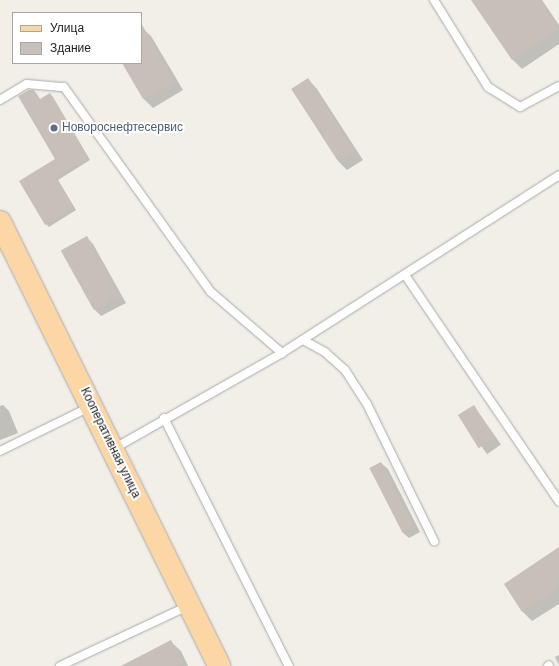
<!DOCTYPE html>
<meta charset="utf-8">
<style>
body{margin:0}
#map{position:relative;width:559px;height:666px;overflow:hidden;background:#f2efe9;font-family:"DM Sans",sans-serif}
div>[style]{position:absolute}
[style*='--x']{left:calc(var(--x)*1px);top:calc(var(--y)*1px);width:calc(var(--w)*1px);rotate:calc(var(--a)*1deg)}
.shadow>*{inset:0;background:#0003;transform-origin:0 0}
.building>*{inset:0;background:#c7bfb8;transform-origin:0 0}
.roads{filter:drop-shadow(0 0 1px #a9a9a9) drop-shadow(0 0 1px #a9a9a9)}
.lane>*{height:8px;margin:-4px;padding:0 4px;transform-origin:4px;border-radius:4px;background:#fff}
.primary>*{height:22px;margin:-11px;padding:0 11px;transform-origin:11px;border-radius:11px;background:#fcd6a4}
.dots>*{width:11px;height:11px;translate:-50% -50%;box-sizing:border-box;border:2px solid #fff;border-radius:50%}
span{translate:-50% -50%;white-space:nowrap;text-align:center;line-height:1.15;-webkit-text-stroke:4px #fff;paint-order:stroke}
.service-label{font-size:12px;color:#4e5e75}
.left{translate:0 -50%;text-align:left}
.street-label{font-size:12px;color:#222}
.legend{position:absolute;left:12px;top:12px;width:130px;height:52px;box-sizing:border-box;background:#fff;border:1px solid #a7a7a7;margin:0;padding:5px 7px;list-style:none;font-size:12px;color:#222}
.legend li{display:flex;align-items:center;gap:8px;height:20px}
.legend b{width:20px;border:1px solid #a7a7a7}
</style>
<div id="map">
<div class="shadow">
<i style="clip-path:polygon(473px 0,542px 0,559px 25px,559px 44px,522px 69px,513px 60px)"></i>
<i style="clip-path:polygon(141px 27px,151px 36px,183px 90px,153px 108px,144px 99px,123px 63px,141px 63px)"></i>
<i style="clip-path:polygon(308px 79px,317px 89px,363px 160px,347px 170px,338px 161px,292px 89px)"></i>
<i style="clip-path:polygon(34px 91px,41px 100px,50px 94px,53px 97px,90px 160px,58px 180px,76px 210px,49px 227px,46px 224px,57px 159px)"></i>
<i style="clip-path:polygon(87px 238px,93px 244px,126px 303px,101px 316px,95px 310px)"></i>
<i style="clip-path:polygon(3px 405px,9px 411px,18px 433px,0 440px,0 406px)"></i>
<i style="left:474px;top:406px;width:47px;height:17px;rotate:55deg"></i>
<i style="clip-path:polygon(381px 463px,388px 469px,420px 532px,409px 538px,402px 532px)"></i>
<i style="clip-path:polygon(559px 549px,559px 604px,532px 621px,523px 612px,505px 584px)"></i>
<i style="clip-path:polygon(171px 642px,181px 651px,188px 666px,121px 666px)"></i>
<i style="clip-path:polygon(559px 655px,559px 665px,555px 657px)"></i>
</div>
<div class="building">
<i style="clip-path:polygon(471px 0,540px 0,559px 29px,512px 60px)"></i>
<i style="clip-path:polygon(141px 23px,175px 81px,143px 99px,122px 63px,141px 63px)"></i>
<i style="left:308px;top:78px;width:85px;height:20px;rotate:57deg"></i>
<i style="clip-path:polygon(29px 90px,34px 90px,40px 99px,50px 93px,88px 157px,56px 177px,74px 207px,45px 225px,19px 181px,55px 159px,18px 96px)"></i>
<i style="left:87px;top:236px;width:68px;height:30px;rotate:61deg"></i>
<i style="left:474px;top:405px;width:39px;height:19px;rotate:58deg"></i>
<i style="left:381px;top:462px;width:72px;height:13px;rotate:63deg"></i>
<i style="clip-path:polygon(559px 547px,559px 588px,522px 612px,504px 584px)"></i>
<i style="clip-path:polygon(171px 640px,183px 663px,176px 666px,121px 666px)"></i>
</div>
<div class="roads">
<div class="lane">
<i style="--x:434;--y:0;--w:102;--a:58.2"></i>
<i style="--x:488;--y:87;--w:38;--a:32"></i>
<i style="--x:520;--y:107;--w:44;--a:-28.3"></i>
<i style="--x:0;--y:100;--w:31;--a:-31"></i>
<i style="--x:27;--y:84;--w:37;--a:5"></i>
<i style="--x:64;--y:87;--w:252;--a:54.4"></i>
<i style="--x:211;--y:292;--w:94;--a:40.7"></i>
<i style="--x:405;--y:275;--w:274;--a:55.8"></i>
<i style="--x:303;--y:340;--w:26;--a:29"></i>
<i style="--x:326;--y:353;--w:25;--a:42"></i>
<i style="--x:345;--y:370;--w:40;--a:57.1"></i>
<i style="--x:367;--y:404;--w:153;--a:63.9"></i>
<i style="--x:164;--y:418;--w:278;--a:63.3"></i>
<i style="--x:113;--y:449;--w:194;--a:-29.6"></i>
<i style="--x:282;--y:353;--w:329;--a:-32.7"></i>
<i style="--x:0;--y:451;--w:100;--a:-26.1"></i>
<i style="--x:60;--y:666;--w:141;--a:-25.1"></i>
<i style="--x:548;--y:666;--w:1;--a:-45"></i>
</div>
<div class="primary">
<i style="--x:0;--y:222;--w:495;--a:63.7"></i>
</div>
</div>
<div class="dots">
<i style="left:54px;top:128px;background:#5c6f8a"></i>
</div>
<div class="service-label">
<span class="left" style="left:62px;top:128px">Новороснефтесервис</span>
</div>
<div class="street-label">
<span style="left:110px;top:443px;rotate:64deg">Кооперативная улица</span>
</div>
<ul class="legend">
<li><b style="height:5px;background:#fcd6a4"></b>Улица</li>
<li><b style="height:11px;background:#c7bfb8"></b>Здание</li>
</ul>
</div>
